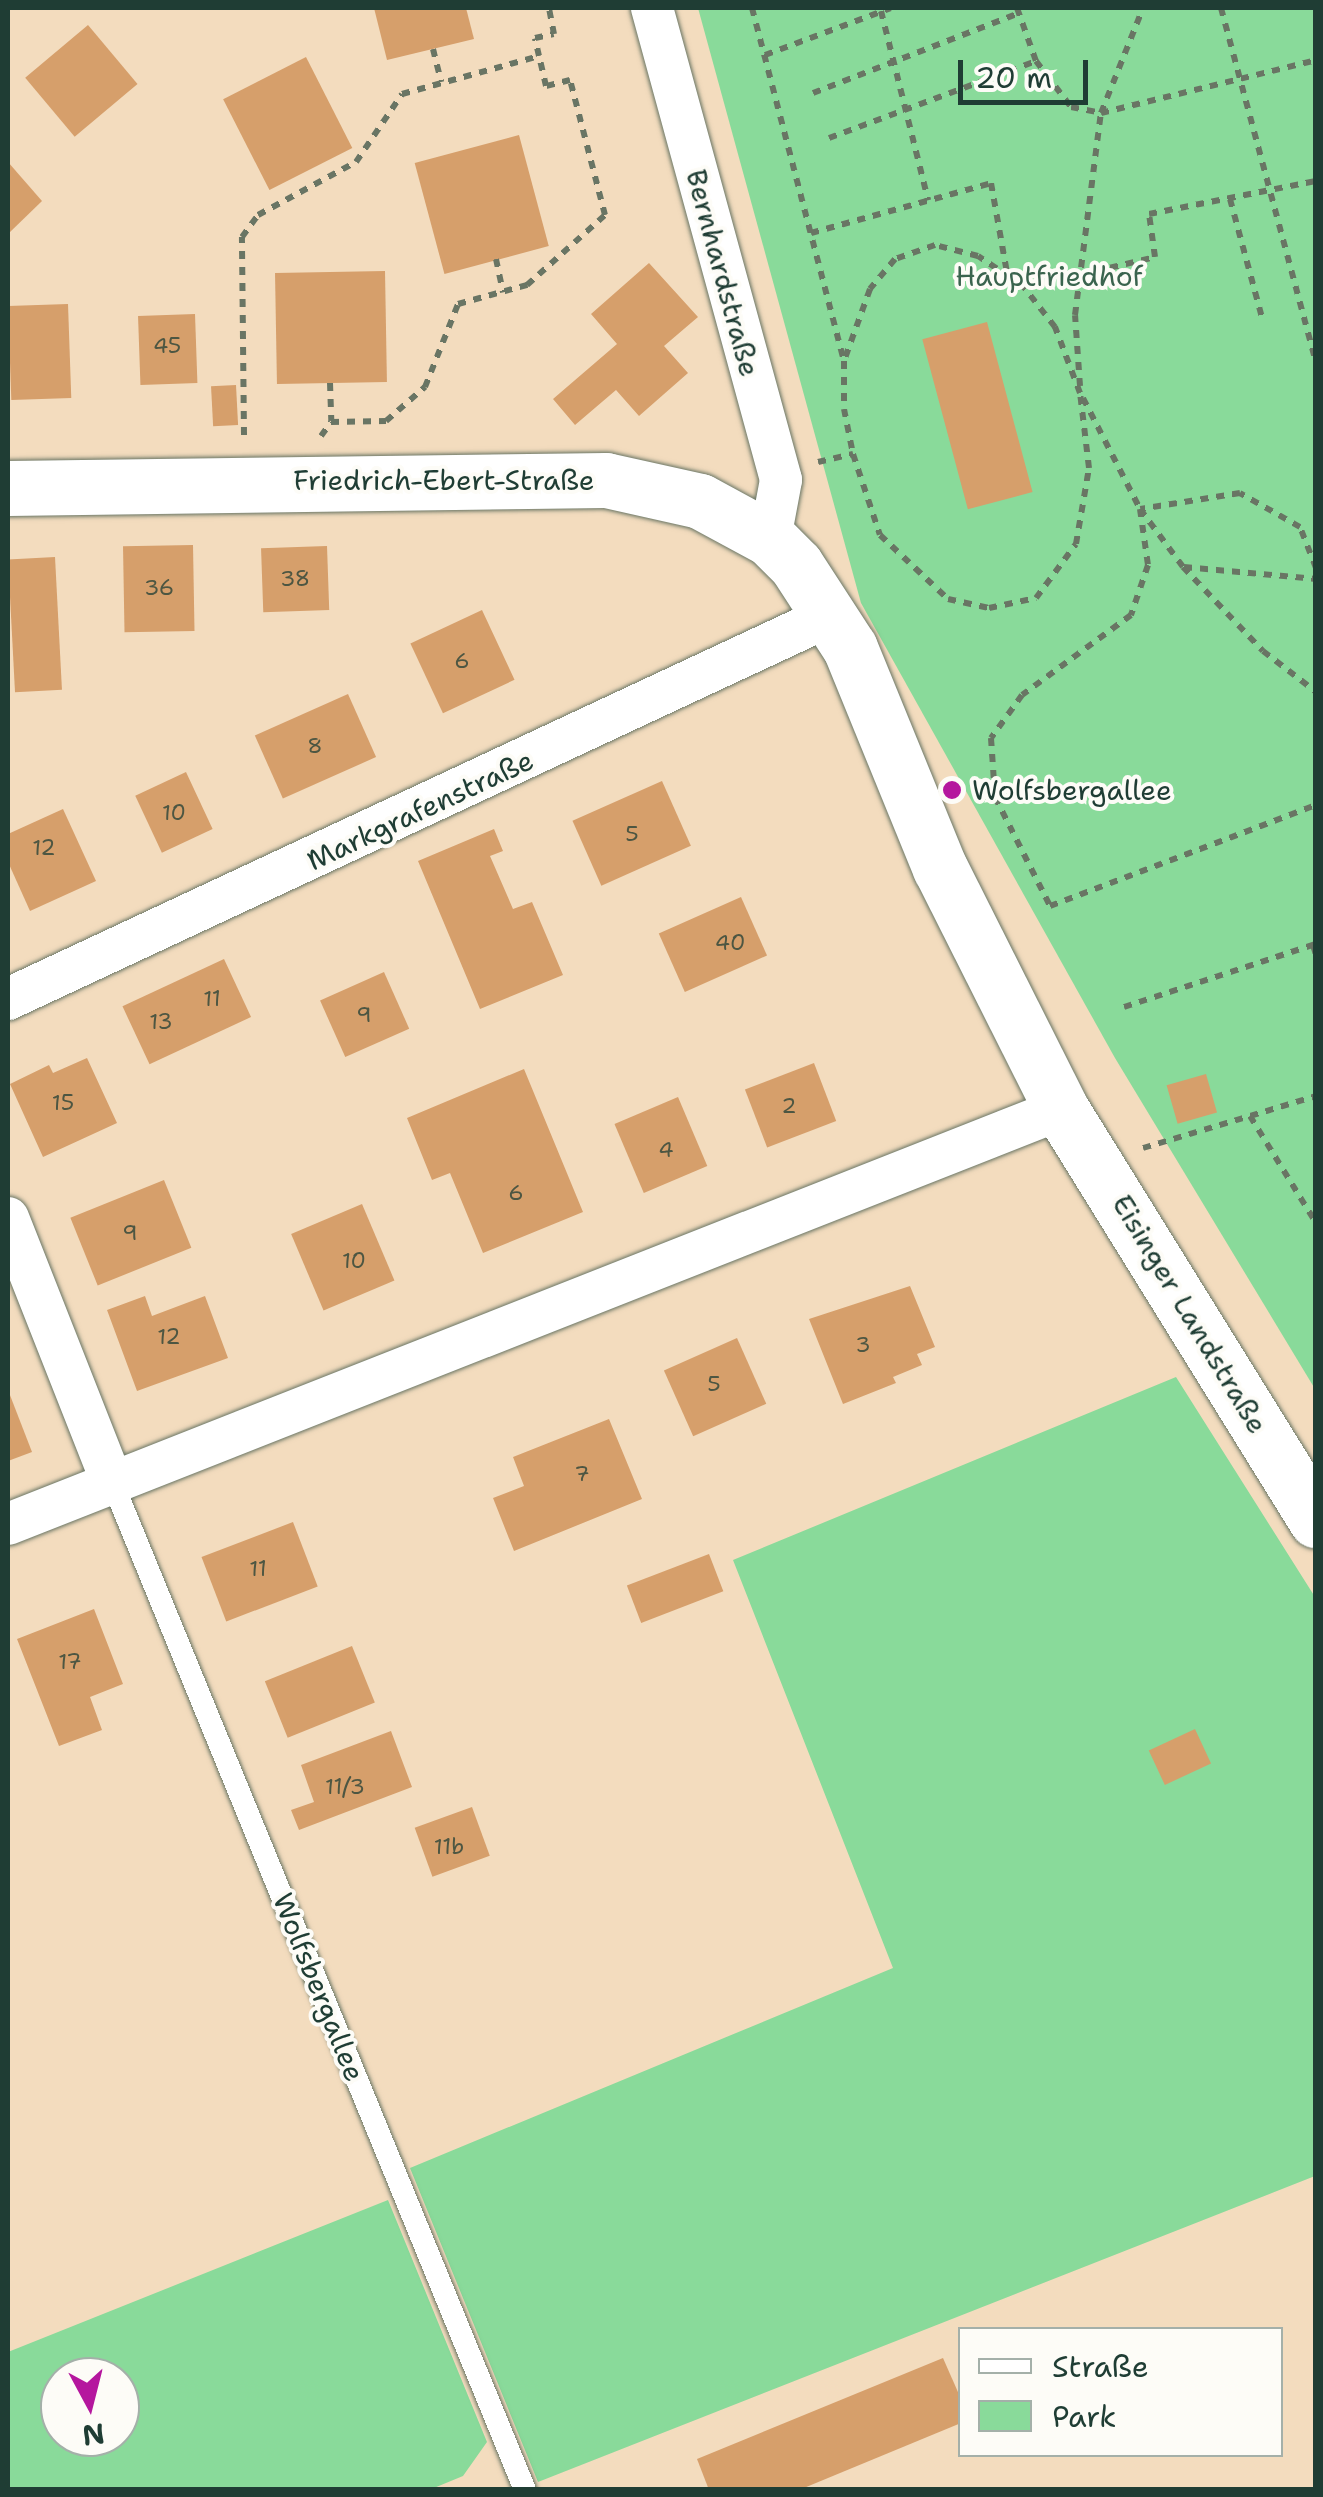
<!DOCTYPE html>
<meta charset="utf-8">
<style>
body{margin:0}
#map{position:relative;width:1323px;height:2497px;overflow:hidden;background:#f3dcbe;font-family:"Shantell Sans",sans-serif}
div>[style]{position:absolute}
[style*='--x']{left:calc(var(--x)*1px);top:calc(var(--y)*1px);width:calc(var(--w)*1px);rotate:calc(var(--a)*1deg)}
.green>*{inset:0;background:#89da9a}
.building>*{inset:0;background:#d69f6b;transform-origin:0 0}
.path>*{height:6px;margin-top:-3px;transform-origin:0;background:repeating-linear-gradient(90deg,#697564 0 8px,transparent 0 16px)}
.roads{filter:drop-shadow(0 0 2px #697564) drop-shadow(0 0 2px #697564)}
.service>*{height:22px;margin:-11px;padding:0 11px;transform-origin:11px;border-radius:11px;background:#fff}
.minor>*{height:42px;margin:-21px;padding:0 21px;transform-origin:21px;border-radius:21px;background:#fff}
.secondary>*{height:55px;margin:-27.5px;padding:0 27.5px;transform-origin:27.5px;border-radius:27.5px;background:#fff}
.dots>*{width:28px;height:28px;translate:-50% -50%;box-sizing:border-box;border:5px solid #fdfcf7;border-radius:50%}
span{translate:-50% -50%;white-space:nowrap;text-align:center;line-height:1.15;-webkit-text-stroke:8px #fdfcf7;paint-order:stroke}
.number-label{font-size:22px;color:#4d5642}
.number-label span{-webkit-text-stroke-width:0}
.street-label{font-size:28px;color:#1f3d34}
.park-label{font-size:28px;color:#3a644e}
.poi-label{font-size:28px;color:#1f3d34}
.left{translate:0 -50%;text-align:left}
.frame{position:absolute;inset:0;border:10px solid #1f3d34;pointer-events:none}
.legend{position:absolute;left:958px;top:2327px;width:325px;height:130px;box-sizing:border-box;background:#fdfcf7;border:2px solid #a4b0a9;margin:0;padding:12px 18px;list-style:none;font-size:30px;color:#1f3d34}
.legend li{display:flex;align-items:center;gap:20px;height:50px}
.legend b{width:50px;border:2px solid #a4b0a9}
.north{position:absolute;left:40px;top:2357px;width:100px;height:100px;box-sizing:border-box;background:#fdfcf7;border:2px solid #a4b0a9;border-radius:50%;rotate:173deg;font-size:28px;font-weight:700;line-height:40px;text-align:center;color:#1f3d34}
.north::after{content:'';display:block;margin:auto;width:35px;height:45px;background:#b5179e;clip-path:polygon(50% 0,100% 100%,50% 72%,0 100%)}
.scale{position:absolute;left:958px;top:60px;width:130px;height:45px;box-sizing:border-box;border:5px solid #1f3d34;border-top:0;padding-left:12px;font-size:30px;line-height:35px;white-space:nowrap;color:#1f3d34;-webkit-text-stroke:8px #fdfcf7;paint-order:stroke}
</style>
<div id="map">
<div class="green">
<i style="clip-path:polygon(698px 8px,1315px 8px,1315px 1389px,1115px 1058px,861px 603px)"></i>
<i style="clip-path:polygon(1176px 1377px,1315px 1597px,1315px 2176px,538px 2482px,410px 2168px,893px 1968px,733px 1560px)"></i>
<i style="clip-path:polygon(evenodd,388px 2200px,487px 2442px,463px 2476px,429px 2490px,8px 2489px,8px 2352px,388px 2200px,60px 2377px,120px 2377px,120px 2437px,60px 2437px,60px 2377px)"></i>
</div>
<div class="building">
<i style="clip-path:polygon(374px 8px,466px 8px,474px 39px,387px 60px)"></i>
<i style="left:88px;top:25px;width:77px;height:82px;rotate:50deg"></i>
<i style="left:306px;top:57px;width:102px;height:93px;rotate:63deg"></i>
<i style="left:519px;top:135px;width:115px;height:108px;rotate:75deg"></i>
<i style="clip-path:polygon(8px 162px,42px 201px,8px 234px)"></i>
<i style="clip-path:polygon(649px 263px,698px 317px,664px 346px,688px 373px,639px 416px,616px 390px,575px 425px,553px 399px,617px 344px,591px 314px)"></i>
<i style="left:385px;top:271px;width:111px;height:110px;rotate:89deg"></i>
<i style="left:68px;top:304px;width:94px;height:60px;rotate:88deg"></i>
<i style="left:195px;top:314px;width:69px;height:57px;rotate:88deg"></i>
<i style="left:987px;top:322px;width:176px;height:67px;rotate:75deg"></i>
<i style="left:236px;top:385px;width:40px;height:25px;rotate:87deg"></i>
<i style="left:193px;top:545px;width:86px;height:70px;rotate:89deg"></i>
<i style="left:327px;top:546px;width:64px;height:66px;rotate:88deg"></i>
<i style="left:55px;top:557px;width:133px;height:47px;rotate:87deg"></i>
<i style="left:482px;top:610px;width:77px;height:79px;rotate:65deg"></i>
<i style="left:348px;top:694px;width:69px;height:102px;rotate:66deg"></i>
<i style="left:186px;top:772px;width:63px;height:56px;rotate:65deg"></i>
<i style="left:662px;top:781px;width:71px;height:98px;rotate:66deg"></i>
<i style="clip-path:polygon(63px 809px,96px 881px,30px 911px,8px 862px,8px 834px)"></i>
<i style="clip-path:polygon(494px 829px,503px 851px,490px 856px,513px 909px,532px 902px,563px 975px,480px 1009px,418px 861px)"></i>
<i style="left:741px;top:897px;width:64px;height:90px;rotate:66deg"></i>
<i style="left:224px;top:959px;width:64px;height:112px;rotate:65deg"></i>
<i style="left:384px;top:972px;width:62px;height:70px;rotate:66deg"></i>
<i style="clip-path:polygon(87px 1058px,117px 1123px,43px 1157px,10px 1084px,49px 1065px,53px 1073px)"></i>
<i style="left:814px;top:1063px;width:62px;height:74px;rotate:69deg"></i>
<i style="clip-path:polygon(524px 1069px,583px 1212px,483px 1253px,450px 1173px,432px 1180px,407px 1118px)"></i>
<i style="left:1206px;top:1074px;width:40px;height:41px;rotate:74deg"></i>
<i style="left:678px;top:1097px;width:75px;height:69px;rotate:67deg"></i>
<i style="left:164px;top:1180px;width:73px;height:101px;rotate:68deg"></i>
<i style="left:362px;top:1204px;width:83px;height:77px;rotate:67deg"></i>
<i style="clip-path:polygon(910px 1286px,935px 1347px,917px 1354px,922px 1365px,893px 1377px,896px 1383px,843px 1404px,809px 1319px)"></i>
<i style="clip-path:polygon(145px 1296px,152px 1316px,205px 1296px,228px 1358px,137px 1391px,107px 1310px)"></i>
<i style="left:737px;top:1338px;width:72px;height:80px;rotate:66deg"></i>
<i style="clip-path:polygon(8px 1390px,32px 1452px,8px 1461px)"></i>
<i style="clip-path:polygon(609px 1419px,642px 1499px,514px 1551px,493px 1498px,524px 1486px,513px 1457px)"></i>
<i style="left:293px;top:1522px;width:69px;height:98px;rotate:69deg"></i>
<i style="left:709px;top:1554px;width:40px;height:88px;rotate:69deg"></i>
<i style="clip-path:polygon(94px 1609px,123px 1684px,90px 1697px,102px 1730px,59px 1746px,17px 1639px)"></i>
<i style="left:352px;top:1646px;width:61px;height:94px;rotate:68deg"></i>
<i style="left:1195px;top:1729px;width:38px;height:51px;rotate:65deg"></i>
<i style="clip-path:polygon(391px 1731px,412px 1787px,299px 1830px,291px 1810px,314px 1802px,301px 1765px)"></i>
<i style="left:472px;top:1807px;width:52px;height:61px;rotate:70deg"></i>
<i style="clip-path:polygon(943px 2358px,961px 2399px,961px 2423px,799px 2490px,709px 2490px,697px 2459px)"></i>
</div>
<div class="path">
<i style="--x:752;--y:8;--w:365;--a:75.4"></i>
<i style="--x:844;--y:361;--w:48;--a:90"></i>
<i style="--x:844;--y:409;--w:46;--a:78.7"></i>
<i style="--x:853;--y:454;--w:85;--a:71.6"></i>
<i style="--x:880;--y:535;--w:93;--a:43.3"></i>
<i style="--x:948;--y:599;--w:42;--a:12.4"></i>
<i style="--x:989;--y:608;--w:48;--a:-12"></i>
<i style="--x:1036;--y:598;--w:67;--a:-53.5"></i>
<i style="--x:1076;--y:544;--w:77;--a:-80.3"></i>
<i style="--x:1089;--y:468;--w:76;--a:-96.8"></i>
<i style="--x:1080;--y:393;--w:71;--a:-110.7"></i>
<i style="--x:1055;--y:327;--w:52;--a:-128"></i>
<i style="--x:1023;--y:286;--w:54;--a:-146.3"></i>
<i style="--x:978;--y:256;--w:44;--a:-165.7"></i>
<i style="--x:935;--y:245;--w:42;--a:160.7"></i>
<i style="--x:895;--y:259;--w:39;--a:130"></i>
<i style="--x:870;--y:289;--w:77;--a:109.9"></i>
<i style="--x:1017;--y:8;--w:56;--a:70.3"></i>
<i style="--x:1036;--y:61;--w:58;--a:52.7"></i>
<i style="--x:1071;--y:107;--w:31;--a:11"></i>
<i style="--x:1101;--y:113;--w:221;--a:-13.8"></i>
<i style="--x:1221;--y:8;--w:367;--a:75"></i>
<i style="--x:881;--y:11;--w:195;--a:76"></i>
<i style="--x:433;--y:49;--w:34;--a:76"></i>
<i style="--x:765;--y:55;--w:134;--a:-20.5"></i>
<i style="--x:813;--y:93;--w:221;--a:-21.2"></i>
<i style="--x:829;--y:138;--w:221;--a:-20.4"></i>
<i style="--x:1230;--y:199;--w:123;--a:74.9"></i>
<i style="--x:811;--y:233;--w:187;--a:-15.5"></i>
<i style="--x:991;--y:183;--w:91;--a:79.9"></i>
<i style="--x:496;--y:259;--w:34;--a:78"></i>
<i style="--x:1079;--y:275;--w:78;--a:-13.3"></i>
<i style="--x:1155;--y:257;--w:43;--a:-97.9"></i>
<i style="--x:1149;--y:214;--w:170;--a:-11.2"></i>
<i style="--x:330;--y:383;--w:38;--a:88"></i>
<i style="--x:1080;--y:386;--w:71;--a:-94"></i>
<i style="--x:1075;--y:315;--w:204;--a:-82.7"></i>
<i style="--x:1101;--y:113;--w:113;--a:-68.2"></i>
<i style="--x:1083;--y:398;--w:125;--a:62.8"></i>
<i style="--x:1140;--y:509;--w:72;--a:53.4"></i>
<i style="--x:1183;--y:567;--w:116;--a:46.4"></i>
<i style="--x:1263;--y:651;--w:67;--a:37.7"></i>
<i style="--x:244;--y:435;--w:198;--a:-90.6"></i>
<i style="--x:242;--y:237;--w:27;--a:-54"></i>
<i style="--x:258;--y:215;--w:111;--a:-28.4"></i>
<i style="--x:356;--y:162;--w:82;--a:-55.9"></i>
<i style="--x:402;--y:94;--w:142;--a:-15.5"></i>
<i style="--x:539;--y:56;--w:18;--a:-103"></i>
<i style="--x:535;--y:38;--w:19;--a:-12"></i>
<i style="--x:554;--y:34;--w:26;--a:-101"></i>
<i style="--x:321;--y:436;--w:17;--a:-54"></i>
<i style="--x:331;--y:422;--w:55;--a:-1"></i>
<i style="--x:386;--y:421;--w:52;--a:-41.1"></i>
<i style="--x:425;--y:387;--w:89;--a:-68.3"></i>
<i style="--x:458;--y:304;--w:72;--a:-15.4"></i>
<i style="--x:527;--y:285;--w:105;--a:-41.9"></i>
<i style="--x:605;--y:215;--w:139;--a:-104.5"></i>
<i style="--x:570;--y:80;--w:25;--a:166"></i>
<i style="--x:546;--y:86;--w:31;--a:-103"></i>
<i style="--x:818;--y:462;--w:36;--a:-13"></i>
<i style="--x:1184;--y:567;--w:133;--a:5.2"></i>
<i style="--x:1316;--y:568;--w:44;--a:-111.3"></i>
<i style="--x:1300;--y:527;--w:69;--a:-150.5"></i>
<i style="--x:1240;--y:493;--w:101;--a:170.9"></i>
<i style="--x:1140;--y:509;--w:57;--a:81.9"></i>
<i style="--x:1148;--y:565;--w:53;--a:108.8"></i>
<i style="--x:1131;--y:615;--w:135;--a:143.7"></i>
<i style="--x:1022;--y:695;--w:53;--a:125.8"></i>
<i style="--x:991;--y:738;--w:59;--a:86.1"></i>
<i style="--x:995;--y:797;--w:122;--a:63.2"></i>
<i style="--x:1050;--y:906;--w:285;--a:-20.8"></i>
<i style="--x:1313;--y:945;--w:10;--a:73"></i>
<i style="--x:1124;--y:1007;--w:202;--a:-18.2"></i>
<i style="--x:1250;--y:1116;--w:126;--a:58.3"></i>
<i style="--x:1143;--y:1148;--w:181;--a:-16.7"></i>
</div>
<div class="roads">
<div class="service">
<i style="--x:113;--y:1484;--w:1087;--a:67.73"></i>
</div>
<div class="minor">
<i style="--x:652;--y:8;--w:489;--a:74.7"></i>
<i style="--x:781;--y:480;--w:60;--a:100.6"></i>
<i style="--x:8;--y:999;--w:906;--a:-25.01"></i>
<i style="--x:8;--y:1218;--w:286;--a:68.5"></i>
<i style="--x:8;--y:1524;--w:1132;--a:-21.51"></i>
</div>
<div class="secondary">
<i style="--x:8;--y:488;--w:598;--a:-0.77"></i>
<i style="--x:606;--y:480;--w:96;--a:12.6"></i>
<i style="--x:700;--y:501;--w:80;--a:28.5"></i>
<i style="--x:770;--y:539;--w:37;--a:45"></i>
<i style="--x:796;--y:565;--w:99;--a:57"></i>
<i style="--x:850;--y:648;--w:238;--a:67.8"></i>
<i style="--x:940;--y:868;--w:270;--a:63.3"></i>
<i style="--x:1061;--y:1109;--w:484;--a:58.2"></i>
</div>
</div>
<div class="dots">
<i style="left:952px;top:790px;background:#b5179e"></i>
</div>
<div class="number-label">
<span style="left:167px;top:346px">45</span>
<span style="left:295px;top:579px">38</span>
<span style="left:159px;top:588px">36</span>
<span style="left:462px;top:661px">6</span>
<span style="left:315px;top:746px">8</span>
<span style="left:174px;top:813px">10</span>
<span style="left:632px;top:834px">5</span>
<span style="left:44px;top:848px">12</span>
<span style="left:730px;top:943px">40</span>
<span style="left:212px;top:999px">11</span>
<span style="left:364px;top:1015px">9</span>
<span style="left:161px;top:1022px">13</span>
<span style="left:63px;top:1103px">15</span>
<span style="left:789px;top:1106px">2</span>
<span style="left:666px;top:1150px">4</span>
<span style="left:516px;top:1193px">6</span>
<span style="left:130px;top:1233px">9</span>
<span style="left:354px;top:1261px">10</span>
<span style="left:169px;top:1337px">12</span>
<span style="left:863px;top:1345px">3</span>
<span style="left:714px;top:1384px">5</span>
<span style="left:582px;top:1474px">7</span>
<span style="left:258px;top:1569px">11</span>
<span style="left:70px;top:1662px">17</span>
<span style="left:345px;top:1787px">11/3</span>
<span style="left:449px;top:1847px">11b</span>
</div>
<div class="street-label">
<span style="left:723px;top:273px;rotate:75deg">Bernhardstraße</span>
<span style="left:444px;top:480px">Friedrich-Ebert-Straße</span>
<span style="left:420px;top:810px;rotate:-25deg">Markgrafenstraße</span>
<span style="left:1190px;top:1314px;rotate:59deg">Eisinger Landstraße</span>
<span style="left:319px;top:1987px;rotate:68deg">Wolfsbergallee</span>
</div>
<div class="park-label">
<span style="left:1049px;top:276px">Hauptfriedhof</span>
</div>
<div class="poi-label">
<span class="left" style="left:972px;top:790px">Wolfsbergallee</span>
</div>
<div class="frame"></div>
<ul class="legend">
<li><b style="height:12px;background:#fff"></b>Straße</li>
<li><b style="height:28px;background:#89da9a"></b>Park</li>
</ul>
<div class="north">N</div>
<div class="scale">20 m</div>
</div>
